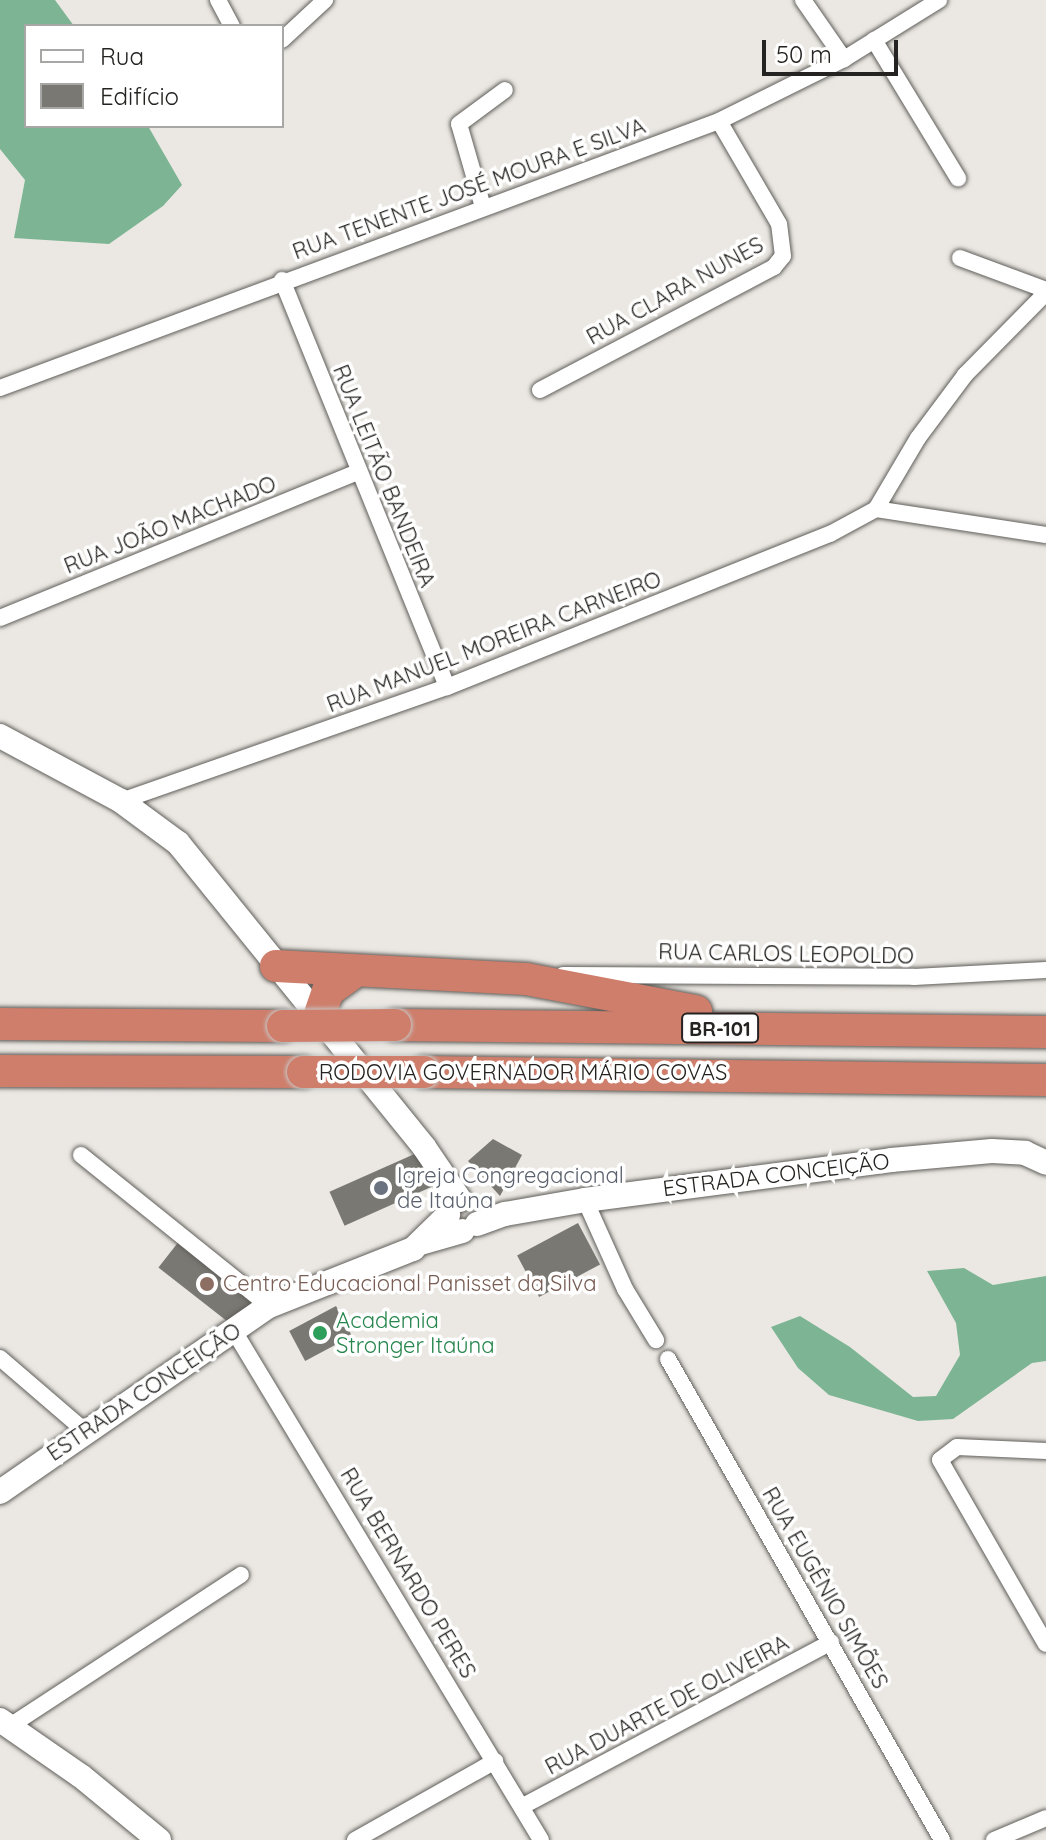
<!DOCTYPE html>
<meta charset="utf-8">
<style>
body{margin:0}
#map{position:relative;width:1046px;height:1840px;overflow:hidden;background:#ebe8e3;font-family:Quicksand,sans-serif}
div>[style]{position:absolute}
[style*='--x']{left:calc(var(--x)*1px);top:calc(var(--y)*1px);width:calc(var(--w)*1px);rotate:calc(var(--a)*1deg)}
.forest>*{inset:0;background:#7db594}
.building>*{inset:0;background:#7a7873;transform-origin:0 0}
.roads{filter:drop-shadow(0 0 2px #605e5a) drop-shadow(0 0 2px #605e5a)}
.street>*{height:16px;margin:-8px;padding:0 8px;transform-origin:8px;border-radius:8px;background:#fff}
.secondary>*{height:24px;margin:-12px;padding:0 12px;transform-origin:12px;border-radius:12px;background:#fff}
.highway>*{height:32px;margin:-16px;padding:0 16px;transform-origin:16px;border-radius:16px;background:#ce7e6b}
.bridges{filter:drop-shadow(0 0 2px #c6c6c5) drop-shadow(0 0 2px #c6c6c5)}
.highway-bridge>*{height:32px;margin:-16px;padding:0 16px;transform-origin:16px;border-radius:16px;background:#ce7e6b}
.dots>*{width:22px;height:22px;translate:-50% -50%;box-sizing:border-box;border:4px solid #fff;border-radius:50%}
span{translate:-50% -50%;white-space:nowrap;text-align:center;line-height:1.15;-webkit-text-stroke:7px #fff;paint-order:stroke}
.shield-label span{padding:2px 6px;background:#fff;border:2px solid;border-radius:6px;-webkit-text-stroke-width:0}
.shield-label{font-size:20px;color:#242321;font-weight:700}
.street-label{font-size:22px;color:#242321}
.worship-label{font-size:22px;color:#5b616d}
.left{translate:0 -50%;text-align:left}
.education-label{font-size:22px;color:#785e54}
.leisure-label{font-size:22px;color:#27864d}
.legend{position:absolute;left:24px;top:24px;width:260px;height:104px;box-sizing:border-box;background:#fff;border:2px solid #a7a7a6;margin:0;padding:10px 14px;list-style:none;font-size:24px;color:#242321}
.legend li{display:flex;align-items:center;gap:16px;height:40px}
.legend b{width:40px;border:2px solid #a7a7a6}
.scale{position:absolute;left:762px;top:40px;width:136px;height:36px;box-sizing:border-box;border:4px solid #242321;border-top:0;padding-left:10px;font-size:24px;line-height:28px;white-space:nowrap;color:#242321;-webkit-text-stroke:6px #fff;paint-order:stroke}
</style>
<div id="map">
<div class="forest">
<i style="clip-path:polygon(0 0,55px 0,74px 26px,26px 26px,26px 126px,148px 126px,182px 185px,163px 206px,109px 244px,14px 238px,25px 180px,0 149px)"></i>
<i style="clip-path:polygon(964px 1268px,993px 1285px,1046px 1276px,1046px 1361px,1032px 1363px,953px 1419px,918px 1421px,829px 1395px,798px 1368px,771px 1327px,800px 1316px,850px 1347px,913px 1397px,936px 1396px,960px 1355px,956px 1323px,927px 1271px)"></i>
</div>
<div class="building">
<i style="clip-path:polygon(493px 1139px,522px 1155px,500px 1196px,468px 1161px)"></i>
<i style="left:419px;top:1152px;width:37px;height:98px;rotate:66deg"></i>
<i style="left:578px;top:1223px;width:47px;height:69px;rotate:62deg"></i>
<i style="left:180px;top:1240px;width:97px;height:35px;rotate:38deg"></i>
<i style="left:336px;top:1306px;width:34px;height:53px;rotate:62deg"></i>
</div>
<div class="roads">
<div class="street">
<i style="--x:218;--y:0;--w:30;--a:62"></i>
<i style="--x:803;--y:0;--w:72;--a:55.2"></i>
<i style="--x:282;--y:40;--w:59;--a:-42.9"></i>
<i style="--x:874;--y:40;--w:162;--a:58.7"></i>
<i style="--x:483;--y:207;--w:86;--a:-106.1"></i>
<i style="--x:459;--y:124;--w:57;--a:-36.5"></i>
<i style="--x:960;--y:258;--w:92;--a:20.4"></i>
<i style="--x:282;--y:280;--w:439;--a:67.9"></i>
<i style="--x:0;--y:388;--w:767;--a:-20.37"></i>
<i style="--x:719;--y:121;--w:140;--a:-26.4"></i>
<i style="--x:844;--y:59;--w:112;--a:-31.8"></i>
<i style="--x:540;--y:390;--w:264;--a:-27.7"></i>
<i style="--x:774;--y:267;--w:14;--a:-51"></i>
<i style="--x:783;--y:256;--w:32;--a:-97"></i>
<i style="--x:779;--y:224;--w:119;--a:-120.2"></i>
<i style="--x:876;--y:509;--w:172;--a:8.7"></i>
<i style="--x:0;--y:618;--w:386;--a:-22.2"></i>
<i style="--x:121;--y:801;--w:345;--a:-19.3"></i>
<i style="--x:447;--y:687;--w:412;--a:-21.8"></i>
<i style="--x:830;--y:534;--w:52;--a:-28.5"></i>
<i style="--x:876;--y:509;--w:82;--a:-59.4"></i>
<i style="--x:918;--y:438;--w:79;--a:-53.3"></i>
<i style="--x:965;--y:375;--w:115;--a:-45.4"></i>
<i style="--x:563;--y:975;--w:351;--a:0.3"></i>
<i style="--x:914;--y:977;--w:132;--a:-3"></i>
<i style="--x:81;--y:1155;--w:241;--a:38.8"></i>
<i style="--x:585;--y:1200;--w:98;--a:65.8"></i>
<i style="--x:625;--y:1289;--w:60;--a:58.7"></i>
<i style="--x:234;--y:1331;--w:594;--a:58.9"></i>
<i style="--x:0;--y:1358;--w:112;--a:40.7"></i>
<i style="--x:668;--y:1359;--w:554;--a:60.33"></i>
<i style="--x:1046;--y:1451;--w:89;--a:-177.4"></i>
<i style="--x:957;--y:1447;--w:21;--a:143"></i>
<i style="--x:940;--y:1460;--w:212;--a:60.1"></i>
<i style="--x:10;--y:1726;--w:276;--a:-33.2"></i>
<i style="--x:523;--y:1806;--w:349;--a:-28"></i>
<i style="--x:355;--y:1840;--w:161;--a:-29.4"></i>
<i style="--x:994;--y:1840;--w:56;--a:-22.9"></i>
</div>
<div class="secondary">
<i style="--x:0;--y:736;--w:137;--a:28.2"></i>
<i style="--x:121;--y:801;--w:71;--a:36.4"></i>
<i style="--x:178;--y:843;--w:391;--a:51"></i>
<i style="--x:424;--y:1147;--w:64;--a:55.8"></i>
<i style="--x:477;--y:1224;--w:30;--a:-20"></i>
<i style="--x:505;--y:1214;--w:81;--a:-9.9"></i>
<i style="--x:585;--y:1200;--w:309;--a:-7.4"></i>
<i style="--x:891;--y:1160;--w:101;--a:-5.1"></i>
<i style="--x:992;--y:1151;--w:33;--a:3"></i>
<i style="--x:1025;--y:1153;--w:23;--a:25"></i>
<i style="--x:424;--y:1242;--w:40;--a:-16"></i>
<i style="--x:0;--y:1492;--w:327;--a:-34.7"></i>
<i style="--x:269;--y:1306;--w:155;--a:-21.6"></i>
<i style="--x:413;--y:1249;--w:49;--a:-44.2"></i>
<i style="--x:0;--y:1720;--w:98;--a:34.7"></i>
<i style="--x:81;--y:1776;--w:101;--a:39.4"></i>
</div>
<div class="highway">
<i style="--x:276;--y:966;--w:250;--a:3"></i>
<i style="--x:526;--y:979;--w:173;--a:10.7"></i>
<i style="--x:319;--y:1017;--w:28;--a:-71"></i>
<i style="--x:328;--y:991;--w:32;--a:-36"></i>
<i style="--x:0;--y:1024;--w:283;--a:0.4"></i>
<i style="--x:395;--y:1025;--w:651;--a:0.62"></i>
<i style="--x:0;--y:1071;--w:303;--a:0.2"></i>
<i style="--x:424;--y:1072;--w:622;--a:0.74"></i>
</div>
</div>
<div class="bridges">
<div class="highway-bridge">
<i style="--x:283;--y:1026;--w:112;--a:-0.5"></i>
<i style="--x:303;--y:1072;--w:121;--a:0"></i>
</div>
</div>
<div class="dots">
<i style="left:381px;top:1188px;background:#6b7280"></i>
<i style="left:207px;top:1284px;background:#8d6e63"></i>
<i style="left:320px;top:1333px;background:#2e9e5b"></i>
</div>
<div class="shield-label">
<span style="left:720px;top:1028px">BR-101</span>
</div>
<div class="street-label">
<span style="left:469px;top:189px;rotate:-20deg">RUA TENENTE JOSÉ MOURA E SILVA</span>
<span style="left:675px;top:291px;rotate:-29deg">RUA CLARA NUNES</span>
<span style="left:384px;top:476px;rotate:68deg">RUA LEITÃO BANDEIRA</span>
<span style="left:170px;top:525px;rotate:-22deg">RUA JOÃO MACHADO</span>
<span style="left:494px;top:642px;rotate:-21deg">RUA MANUEL MOREIRA CARNEIRO</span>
<span style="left:786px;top:954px;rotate:1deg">RUA CARLOS LEOPOLDO</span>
<span style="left:523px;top:1073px">RODOVIA GOVERNADOR MÁRIO COVAS</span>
<span style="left:776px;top:1175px;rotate:-7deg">ESTRADA CONCEIÇÃO</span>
<span style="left:144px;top:1392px;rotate:-34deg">ESTRADA CONCEIÇÃO</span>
<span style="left:408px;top:1573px;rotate:59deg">RUA BERNARDO PERES</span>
<span style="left:825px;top:1588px;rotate:60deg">RUA EUGÊNIO SIMÕES</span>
<span style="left:667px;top:1705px;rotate:-28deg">RUA DUARTE DE OLIVEIRA</span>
</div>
<div class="worship-label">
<span class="left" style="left:397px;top:1188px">Igreja Congregacional<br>de Itaúna</span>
</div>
<div class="education-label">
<span class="left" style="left:223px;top:1284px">Centro Educacional Panisset da Silva</span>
</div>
<div class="leisure-label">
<span class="left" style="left:336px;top:1333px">Academia<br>Stronger Itaúna</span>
</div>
<ul class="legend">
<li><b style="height:10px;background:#fff"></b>Rua</li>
<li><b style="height:22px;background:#7a7873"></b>Edifício</li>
</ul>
<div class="scale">50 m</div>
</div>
